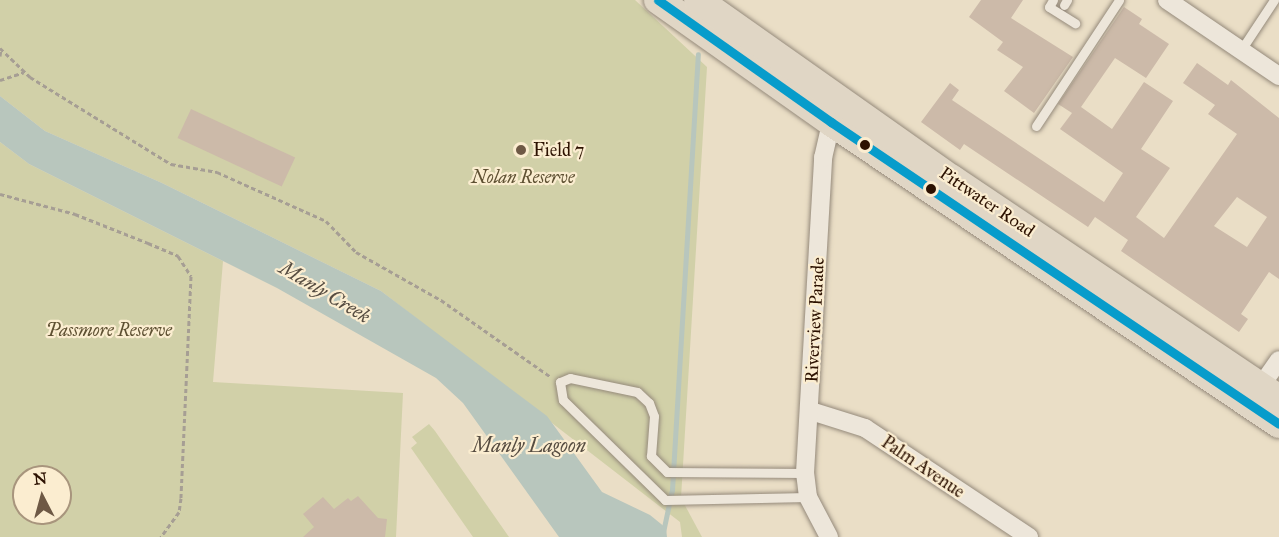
<!DOCTYPE html>
<style>
body{margin:0}
#map{position:relative;width:1279px;height:537px;overflow:hidden;background:#eadec6;font-family:"IM FELL Great Primer",serif}
div>[style]{position:absolute}
[style*='--x']{left:calc(var(--x)*1px);top:calc(var(--y)*1px);width:calc(var(--w)*1px);rotate:calc(var(--a)*1deg)}
.green>*{inset:0;background:#d1d0a8}
.water>*{inset:0;background:#b8c6bd}
.stream>*{height:4.5px;margin:-2.25px;padding:0 2.25px;transform-origin:2.25px;border-radius:2.25px;background:#b8c6bd}
.building>*{inset:0;background:#ccbaa9;transform-origin:0 0}
.path>*{height:3px;margin-top:-1.5px;transform-origin:0;background:repeating-linear-gradient(90deg,#a69e94 0 4.5px,transparent 0 7.5px)}
.roads{filter:drop-shadow(0 0 2px #958a7b) drop-shadow(0 0 2px #958a7b)}
.lane>*{height:9px;margin:-4.5px;padding:0 4.5px;transform-origin:4.5px;border-radius:4.5px;background:#ede6da}
.street>*{height:18px;margin:-9px;padding:0 9px;transform-origin:9px;border-radius:9px;background:#ede6da}
.primary>*{height:28px;margin:-14px;padding:0 14px;transform-origin:14px;border-radius:14px;background:#e0d6c5}
.bus-1>*{height:9px;margin:-4.5px;padding:0 4.5px;transform-origin:4.5px;border-radius:4.5px;background:#079ccb}
.dots>*{width:16px;height:16px;translate:-50% -50%;box-sizing:border-box;border:3px solid #fbedd0;border-radius:50%}
span{translate:-50% -50%;white-space:nowrap;text-align:center;line-height:1.15;-webkit-text-stroke:4.5px #fbedd0;paint-order:stroke}
.poi-label{font-size:18px;color:#2c1100}
.left{translate:0 -50%;text-align:left}
.park-label{font-size:18px;color:#5e5032;font-style:italic}
.street-label{font-size:18px;color:#2c1100}
.water-label{font-size:20px;color:#564c41;font-style:italic}
.north{position:absolute;left:12px;top:465px;width:60px;height:60px;box-sizing:border-box;background:#fbedd0;border:2px solid #a8957d;border-radius:50%;rotate:354deg;font-size:16px;font-weight:700;line-height:24px;text-align:center;color:#2c1100}
.north::after{content:'';display:block;margin:auto;width:21px;height:27px;background:#6e5945;clip-path:polygon(50% 0,100% 100%,50% 72%,0 100%)}
</style>
<div id="map">
<div class="green">
<i style="clip-path:polygon(0 0,635px 0,707px 67px,681px 498px,702px 537px,682px 537px,680px 522px,381px 291px,162px 183px,45px 131px,0 96px)"></i>
<i style="clip-path:polygon(evenodd,0 142px,29px 164px,223px 261px,213px 382px,403px 393px,396px 537px,0 537px,0 142px,24px 477px,60px 477px,60px 513px,24px 513px,24px 477px)"></i>
<i style="clip-path:polygon(429px 424px,435px 431px,509px 537px,473px 537px,411px 448px,417px 443px,412px 437px)"></i>
</div>
<div class="water">
<i style="clip-path:polygon(0 96px,45px 131px,162px 183px,381px 291px,547px 416px,602px 492px,650px 515px,666px 528px,667px 537px,559px 537px,463px 403px,436px 378px,277px 288px,29px 164px,0 142px)"></i>
</div>
<div class="stream">
<i style="--x:662;--y:537;--w:48;--a:-78"></i>
<i style="--x:672;--y:490;--w:436;--a:-86.6"></i>
</div>
<div class="building">
<i style="clip-path:polygon(981px 0,1023px 0,1011px 18px,1073px 57px,1034px 113px,1004px 91px,1023px 67px,997px 50px,1003px 42px,969px 17px)"></i>
<i style="clip-path:polygon(evenodd,1124px 7px,1142px 19px,1139px 24px,1169px 44px,1146px 78px,1115px 58px,1081px 107px,1112px 129px,1144px 82px,1173px 101px,1141px 149px,1170px 168px,1136px 217px,1164px 238px,1237px 134px,1208px 114px,1215px 105px,1183px 83px,1197px 63px,1228px 85px,1231px 80px,1279px 118px,1279px 279px,1269px 272px,1241px 314px,1248px 319px,1239px 332px,1121px 251px,1128px 240px,1095px 217px,1088px 227px,964px 144px,960px 150px,921px 122px,950px 83px,959px 90px,952px 100px,1104px 202px,1123px 173px,1060px 129px,1072px 113px,1058px 104px,1124px 7px,1237px 197px,1267px 217px,1247px 247px,1214px 226px,1237px 197px)"></i>
<i style="left:191px;top:109px;width:115px;height:32px;rotate:25deg"></i>
<i style="clip-path:polygon(358px 496px,378px 518px,387px 519px,385px 537px,303px 537px,314px 527px,303px 514px,323px 497px,334px 509px,348px 498px,351px 501px)"></i>
</div>
<div class="path">
<i style="--x:0;--y:48;--w:42;--a:44"></i>
<i style="--x:30;--y:77;--w:166;--a:31.7"></i>
<i style="--x:171;--y:164;--w:47;--a:9.9"></i>
<i style="--x:217;--y:172;--w:120;--a:24.2"></i>
<i style="--x:326;--y:221;--w:43;--a:45.9"></i>
<i style="--x:356;--y:252;--w:98;--a:29.5"></i>
<i style="--x:441;--y:300;--w:134;--a:35"></i>
<i style="--x:0;--y:56;--w:7;--a:-82"></i>
<i style="--x:0;--y:80;--w:25;--a:-18"></i>
<i style="--x:0;--y:194;--w:78;--a:14.9"></i>
<i style="--x:75;--y:214;--w:79;--a:21.7"></i>
<i style="--x:148;--y:243;--w:33;--a:23"></i>
<i style="--x:178;--y:256;--w:24;--a:57"></i>
<i style="--x:191;--y:276;--w:222;--a:92.6"></i>
<i style="--x:181;--y:498;--w:14;--a:98"></i>
<i style="--x:179;--y:512;--w:31;--a:126"></i>
</div>
<div class="roads">
<div class="lane">
<i style="--x:1053;--y:0;--w:8;--a:120"></i>
<i style="--x:1049;--y:7;--w:31;--a:32"></i>
<i style="--x:1064;--y:5;--w:6;--a:-59"></i>
<i style="--x:1241;--y:50;--w:60;--a:-56.6"></i>
<i style="--x:1036;--y:126;--w:151;--a:-56.6"></i>
<i style="--x:805;--y:473;--w:138;--a:-179.6"></i>
<i style="--x:667;--y:472;--w:23;--a:-135"></i>
<i style="--x:651;--y:456;--w:40;--a:-85.7"></i>
<i style="--x:654;--y:416;--w:14;--a:-111"></i>
<i style="--x:649;--y:403;--w:16;--a:-137"></i>
<i style="--x:637;--y:392;--w:68;--a:-168.2"></i>
<i style="--x:570;--y:378;--w:11;--a:158"></i>
<i style="--x:560;--y:382;--w:18;--a:81"></i>
<i style="--x:563;--y:400;--w:143;--a:44.4"></i>
<i style="--x:665;--y:500;--w:143;--a:-1.2"></i>
</div>
<div class="street">
<i style="--x:1167;--y:0;--w:135;--a:34.2"></i>
<i style="--x:1256;--y:393;--w:40;--a:-55.1"></i>
<i style="--x:811;--y:411;--w:57;--a:17.5"></i>
<i style="--x:865;--y:428;--w:197;--a:33.6"></i>
<i style="--x:829;--y:537;--w:45;--a:-117.7"></i>
<i style="--x:808;--y:497;--w:24;--a:-97"></i>
<i style="--x:805;--y:473;--w:316;--a:-86.7"></i>
<i style="--x:823;--y:158;--w:37;--a:-77"></i>
<i style="--x:831;--y:122;--w:9;--a:-54"></i>
</div>
<div class="primary">
<i style="--x:658;--y:0;--w:212;--a:35.2"></i>
<i style="--x:831;--y:122;--w:540;--a:33.98"></i>
<i style="--x:698;--y:0;--w:311;--a:35.2"></i>
<i style="--x:952;--y:179;--w:394;--a:33.9"></i>
</div>
</div>
<div class="bus-1">
<i style="--x:658;--y:0;--w:212;--a:35.2"></i>
<i style="--x:831;--y:122;--w:540;--a:33.98"></i>
</div>
<div class="dots">
<i style="left:865px;top:145px;background:#2c1100"></i>
<i style="left:521px;top:150px;background:#6e5945"></i>
<i style="left:931px;top:189px;background:#2c1100"></i>
</div>
<div class="poi-label">
<span class="left" style="left:533px;top:150px">Field 7</span>
</div>
<div class="park-label">
<span style="left:523px;top:177px">Nolan Reserve</span>
<span style="left:109px;top:330px">Passmore Reserve</span>
</div>
<div class="street-label">
<span style="left:987px;top:202px;rotate:34deg">Pittwater Road</span>
<span style="left:815px;top:320px;rotate:-87deg">Riverview Parade</span>
<span style="left:923px;top:467px;rotate:34deg">Palm Avenue</span>
</div>
<div class="water-label">
<span style="left:325px;top:292px;rotate:31deg">Manly Creek</span>
<span style="left:529px;top:445px">Manly Lagoon</span>
</div>
<div class="north">N</div>
</div>
